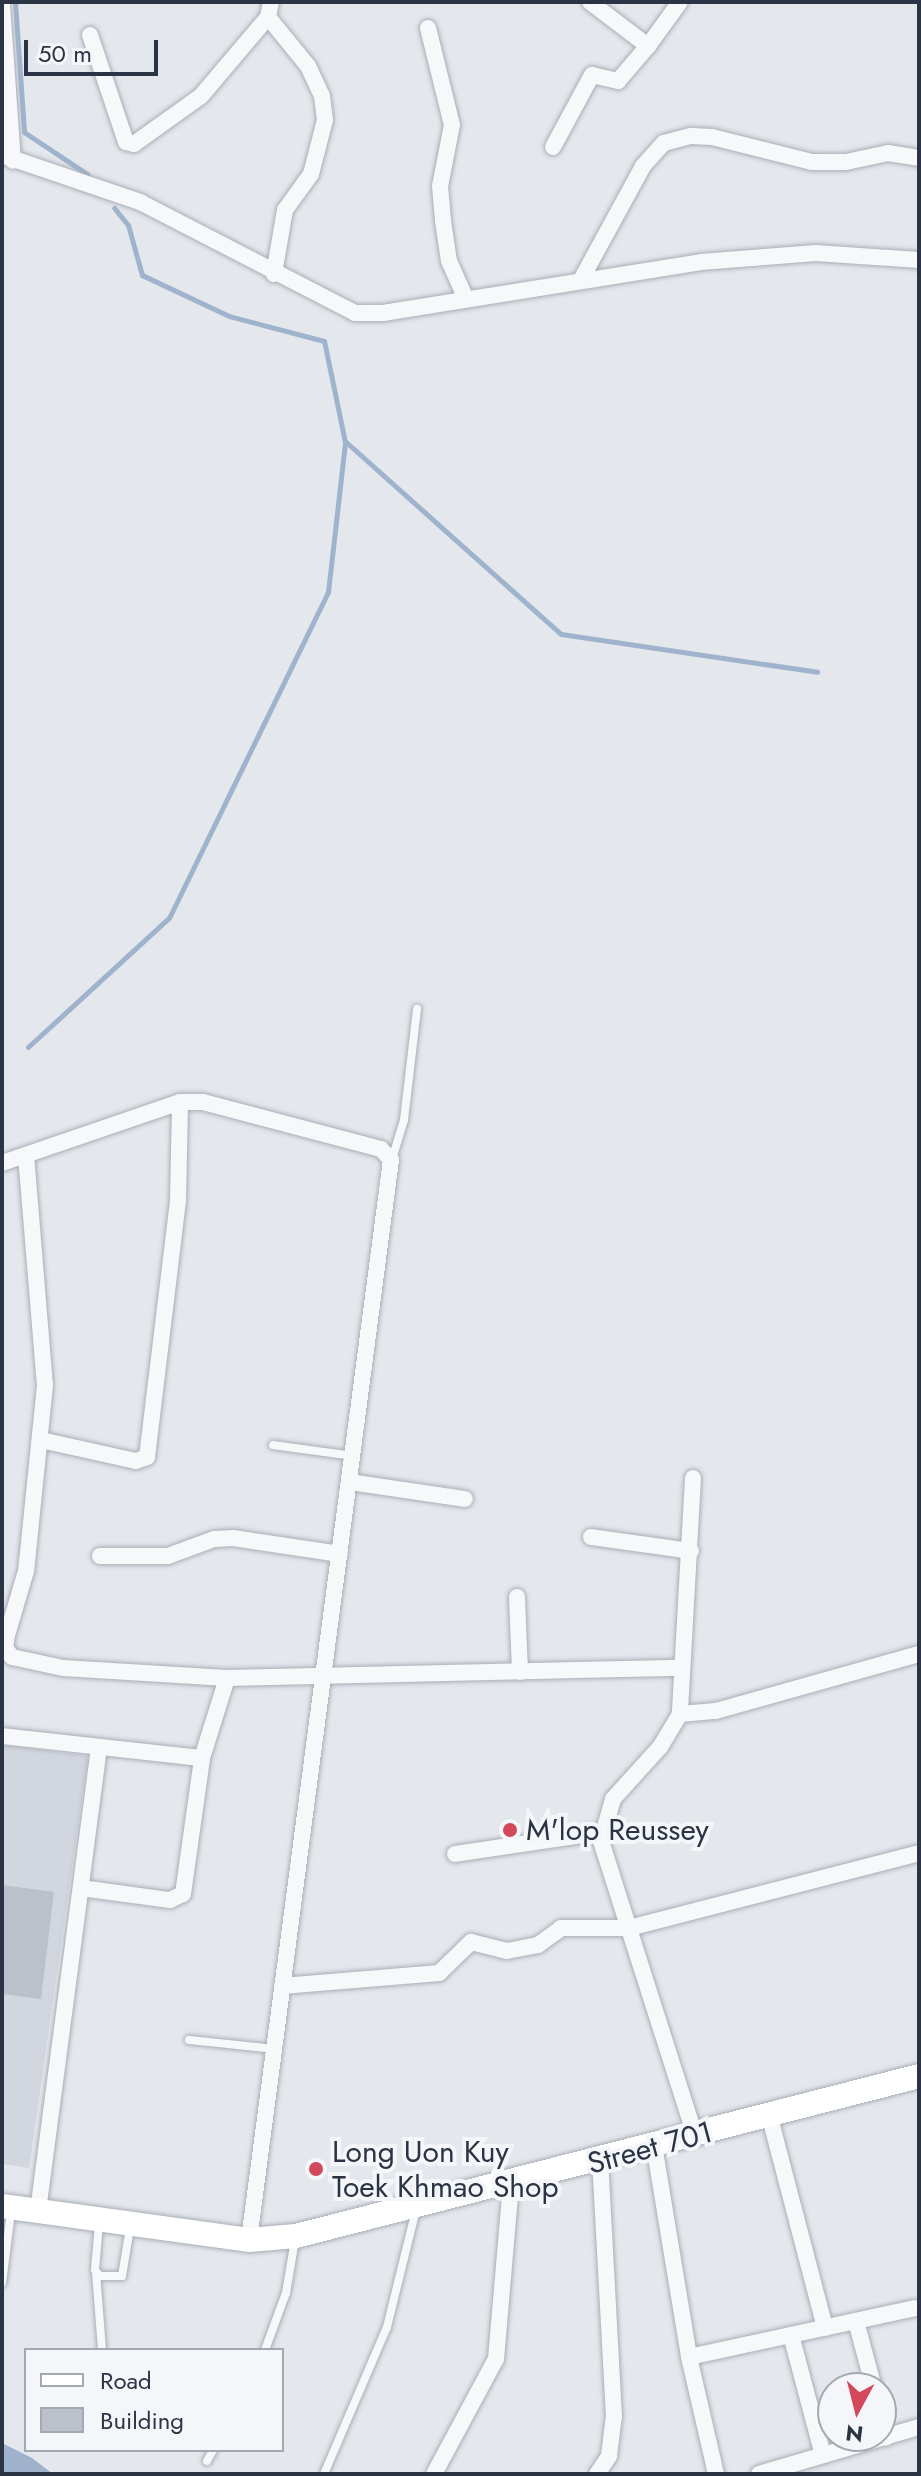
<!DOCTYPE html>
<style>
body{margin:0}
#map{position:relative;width:921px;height:2476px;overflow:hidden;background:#e4e7ec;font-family:Jost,sans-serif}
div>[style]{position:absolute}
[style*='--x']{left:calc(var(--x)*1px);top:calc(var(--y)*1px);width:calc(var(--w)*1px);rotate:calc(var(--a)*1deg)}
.built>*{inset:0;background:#d2d6de}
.water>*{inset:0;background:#9fb4cc}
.stream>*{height:5px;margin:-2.5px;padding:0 2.5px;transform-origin:2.5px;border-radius:2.5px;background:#9fb4cc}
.building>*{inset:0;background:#bbc0ca}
.roads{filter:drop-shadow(0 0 2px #a9aeb7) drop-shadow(0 0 2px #a9aeb7)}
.service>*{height:8px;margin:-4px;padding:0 4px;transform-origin:4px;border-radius:4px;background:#f7f8fa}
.minor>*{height:16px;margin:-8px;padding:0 8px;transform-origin:8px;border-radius:8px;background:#f7f8fa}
.secondary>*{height:24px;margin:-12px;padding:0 12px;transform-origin:12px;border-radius:12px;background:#fff}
.dots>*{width:22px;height:22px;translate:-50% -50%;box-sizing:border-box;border:4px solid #f4f6f9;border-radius:50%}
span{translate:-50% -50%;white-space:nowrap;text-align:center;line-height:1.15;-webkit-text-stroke:8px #f4f6f9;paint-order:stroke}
.poi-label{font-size:30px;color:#2b3445}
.left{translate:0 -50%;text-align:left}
.street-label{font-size:30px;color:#2b3445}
.frame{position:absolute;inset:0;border:4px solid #2b3445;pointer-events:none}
.legend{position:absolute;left:24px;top:2348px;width:260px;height:104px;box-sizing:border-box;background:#f4f6f9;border:2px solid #a4a8b1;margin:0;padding:10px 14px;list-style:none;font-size:24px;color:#2b3445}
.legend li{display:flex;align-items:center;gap:16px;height:40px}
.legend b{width:40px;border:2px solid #a4a8b1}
.north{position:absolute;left:817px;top:2372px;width:80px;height:80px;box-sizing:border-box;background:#f4f6f9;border:2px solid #a4a8b1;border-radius:50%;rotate:187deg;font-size:22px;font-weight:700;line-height:32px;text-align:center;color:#2b3445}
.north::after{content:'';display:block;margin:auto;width:28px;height:36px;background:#d1495b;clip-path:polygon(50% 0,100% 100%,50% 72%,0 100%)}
.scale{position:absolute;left:24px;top:40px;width:134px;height:36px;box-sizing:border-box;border:4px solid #2b3445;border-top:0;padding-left:10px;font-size:24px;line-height:28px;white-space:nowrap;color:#2b3445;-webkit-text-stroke:6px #f4f6f9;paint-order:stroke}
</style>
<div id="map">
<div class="built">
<i style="clip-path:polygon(2px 1745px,88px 1756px,29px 2168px,2px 2164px)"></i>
</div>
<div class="water">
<i style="clip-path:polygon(2px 2443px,32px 2458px,53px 2474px,2px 2474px)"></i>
</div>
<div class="stream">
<i style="--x:15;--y:2;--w:130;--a:86"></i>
<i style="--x:24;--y:132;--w:76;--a:33.7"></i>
<i style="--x:346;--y:442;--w:288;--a:41.8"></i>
<i style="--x:561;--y:634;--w:259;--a:8.4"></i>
<i style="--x:28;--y:1047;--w:191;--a:-42.5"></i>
<i style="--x:169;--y:918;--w:363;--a:-64"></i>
<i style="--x:328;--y:592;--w:151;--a:-83.5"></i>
<i style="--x:345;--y:442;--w:103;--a:-101.7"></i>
<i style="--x:324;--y:341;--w:98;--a:-165.3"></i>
<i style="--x:229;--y:316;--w:96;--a:-154.8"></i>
<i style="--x:142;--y:275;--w:52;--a:-105.6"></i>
<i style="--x:128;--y:225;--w:22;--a:-129"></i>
</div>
<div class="building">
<i style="clip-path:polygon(2px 1885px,54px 1892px,41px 1999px,2px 1994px)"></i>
</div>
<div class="roads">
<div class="service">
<i style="--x:392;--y:1159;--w:41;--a:-72.9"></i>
<i style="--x:404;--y:1120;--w:112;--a:-83.3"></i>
<i style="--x:273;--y:1445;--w:81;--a:7.8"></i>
<i style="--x:189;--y:2040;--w:85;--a:6"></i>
<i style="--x:99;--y:2223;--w:47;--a:94.9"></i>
<i style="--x:95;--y:2270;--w:8;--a:50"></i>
<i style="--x:100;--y:2276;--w:22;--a:0"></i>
<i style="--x:122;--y:2276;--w:49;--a:-80.5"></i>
<i style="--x:96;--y:2273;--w:77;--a:85.5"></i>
<i style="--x:2;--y:2283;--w:72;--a:-82.8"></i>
<i style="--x:265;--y:2350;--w:61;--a:-69.8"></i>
<i style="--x:286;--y:2293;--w:54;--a:-80.4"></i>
<i style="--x:207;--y:2461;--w:13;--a:-61"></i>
<i style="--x:324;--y:2474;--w:160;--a:-66.8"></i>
<i style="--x:387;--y:2327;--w:121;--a:-76.1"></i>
</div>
<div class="minor">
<i style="--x:590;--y:2;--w:73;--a:37.2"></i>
<i style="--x:648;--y:46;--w:54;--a:-54"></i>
<i style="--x:2;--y:5;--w:156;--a:86"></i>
<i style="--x:268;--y:17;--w:63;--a:50.8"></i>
<i style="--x:308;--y:66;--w:33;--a:65"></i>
<i style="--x:322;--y:96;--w:24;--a:83"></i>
<i style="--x:325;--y:120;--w:56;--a:104.5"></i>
<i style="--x:311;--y:174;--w:44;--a:125.8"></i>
<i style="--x:285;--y:210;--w:65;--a:99.8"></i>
<i style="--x:428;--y:28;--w:100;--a:76.1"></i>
<i style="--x:452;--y:125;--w:62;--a:101.1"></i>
<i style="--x:440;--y:186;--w:35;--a:85"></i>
<i style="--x:443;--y:221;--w:40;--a:81.5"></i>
<i style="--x:449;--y:261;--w:42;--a:65.9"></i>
<i style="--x:90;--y:35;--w:113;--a:71.4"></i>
<i style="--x:126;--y:142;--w:8;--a:14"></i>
<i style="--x:134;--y:144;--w:82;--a:-35.6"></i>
<i style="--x:201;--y:96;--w:104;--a:-49.7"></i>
<i style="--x:268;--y:17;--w:15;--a:-79"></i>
<i style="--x:553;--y:147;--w:82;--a:-61.6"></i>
<i style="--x:592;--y:75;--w:27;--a:13"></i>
<i style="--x:618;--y:81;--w:46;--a:-49.4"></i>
<i style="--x:2;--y:155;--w:146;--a:18.8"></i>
<i style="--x:140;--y:202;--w:242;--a:27.3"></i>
<i style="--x:355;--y:313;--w:28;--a:0"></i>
<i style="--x:383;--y:313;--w:322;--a:-9.1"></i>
<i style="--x:701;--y:262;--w:115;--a:-4.5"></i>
<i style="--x:816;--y:253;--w:103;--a:3.9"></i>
<i style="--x:582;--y:278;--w:128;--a:-61.4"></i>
<i style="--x:643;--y:166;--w:31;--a:-48"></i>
<i style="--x:664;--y:143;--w:28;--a:-15"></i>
<i style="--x:691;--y:136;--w:21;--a:3"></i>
<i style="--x:712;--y:137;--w:103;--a:14"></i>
<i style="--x:812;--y:162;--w:34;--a:0"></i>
<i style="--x:846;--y:162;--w:43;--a:-12.1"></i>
<i style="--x:888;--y:153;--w:31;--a:9"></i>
<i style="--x:26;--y:1155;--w:231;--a:85.3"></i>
<i style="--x:45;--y:1385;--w:187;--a:95.8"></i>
<i style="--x:26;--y:1571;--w:67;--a:106.5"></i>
<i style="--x:7;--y:1635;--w:13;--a:99"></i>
<i style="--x:5;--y:1648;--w:11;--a:52"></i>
<i style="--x:12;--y:1657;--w:52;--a:12.2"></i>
<i style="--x:63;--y:1668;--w:164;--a:3.5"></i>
<i style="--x:227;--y:1678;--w:455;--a:-1.3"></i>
<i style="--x:2;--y:1163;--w:188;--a:-18.9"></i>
<i style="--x:180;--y:1102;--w:23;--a:0"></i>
<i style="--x:203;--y:1102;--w:184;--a:14.8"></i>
<i style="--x:381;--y:1149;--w:15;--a:48"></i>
<i style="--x:391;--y:1160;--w:1089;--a:97.49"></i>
<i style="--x:41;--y:1440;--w:97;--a:12.5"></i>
<i style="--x:136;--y:1461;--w:12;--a:-20"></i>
<i style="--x:147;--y:1457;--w:258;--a:-83.1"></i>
<i style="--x:178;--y:1201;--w:99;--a:-88.8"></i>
<i style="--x:693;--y:1478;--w:236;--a:93.2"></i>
<i style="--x:680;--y:1714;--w:39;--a:121"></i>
<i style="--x:660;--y:1747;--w:70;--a:132.1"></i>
<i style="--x:613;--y:1799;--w:44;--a:105.9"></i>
<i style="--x:601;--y:1841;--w:309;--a:72.3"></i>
<i style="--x:350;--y:1482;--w:116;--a:8.4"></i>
<i style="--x:591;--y:1537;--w:101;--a:8"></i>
<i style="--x:100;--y:1556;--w:68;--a:0"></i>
<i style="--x:168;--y:1556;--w:49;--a:-20.3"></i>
<i style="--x:214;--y:1539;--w:19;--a:-3"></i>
<i style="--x:233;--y:1538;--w:108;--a:8.5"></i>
<i style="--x:517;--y:1597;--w:75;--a:87.7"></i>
<i style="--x:680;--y:1714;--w:36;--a:-5"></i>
<i style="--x:716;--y:1711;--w:211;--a:-15.7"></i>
<i style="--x:2;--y:1736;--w:201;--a:6.3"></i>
<i style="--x:455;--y:1854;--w:149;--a:-8.5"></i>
<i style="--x:81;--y:1888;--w:90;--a:7.7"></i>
<i style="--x:170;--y:1900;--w:14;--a:-25"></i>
<i style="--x:183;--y:1894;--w:137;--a:-82"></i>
<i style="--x:202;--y:1758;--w:84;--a:-72.6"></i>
<i style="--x:282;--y:1986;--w:158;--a:-4.7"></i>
<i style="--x:439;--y:1973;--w:45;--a:-44.1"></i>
<i style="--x:471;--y:1942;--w:37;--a:14"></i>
<i style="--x:507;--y:1951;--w:32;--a:-11"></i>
<i style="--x:538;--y:1945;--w:29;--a:-36"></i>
<i style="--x:561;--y:1928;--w:68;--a:0"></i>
<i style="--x:629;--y:1928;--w:300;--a:-14.5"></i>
<i style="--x:770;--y:2118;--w:217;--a:75.3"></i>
<i style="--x:654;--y:2145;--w:215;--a:80.6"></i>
<i style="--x:689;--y:2357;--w:120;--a:77"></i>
<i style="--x:38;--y:2211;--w:466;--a:-82.5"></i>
<i style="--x:856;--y:2321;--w:69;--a:75"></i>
<i style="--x:791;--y:2335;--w:124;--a:75.1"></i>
<i style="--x:689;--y:2357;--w:231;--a:-12.2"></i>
<i style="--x:881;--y:2417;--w:21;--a:76"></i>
<i style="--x:434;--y:2474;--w:131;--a:-61.7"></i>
<i style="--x:496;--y:2359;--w:176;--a:-85.1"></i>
<i style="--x:597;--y:2474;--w:22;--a:-56"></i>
<i style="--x:609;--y:2456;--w:39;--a:-83"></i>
<i style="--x:614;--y:2417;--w:257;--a:-93.1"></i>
<i style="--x:759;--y:2474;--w:167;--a:-16.4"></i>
</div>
<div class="secondary">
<i style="--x:2;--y:2206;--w:249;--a:7.8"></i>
<i style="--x:249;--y:2240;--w:47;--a:-4.9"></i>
<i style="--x:296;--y:2236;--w:643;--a:-14.4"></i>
</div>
</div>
<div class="dots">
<i style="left:510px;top:1830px;background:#d1495b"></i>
<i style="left:316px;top:2169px;background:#d1495b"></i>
</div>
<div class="poi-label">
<span class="left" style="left:526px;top:1830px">M'lop Reussey</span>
<span class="left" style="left:332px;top:2169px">Long Uon Kuy<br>Toek Khmao Shop</span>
</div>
<div class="street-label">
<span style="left:650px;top:2148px;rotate:-15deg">Street 701</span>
</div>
<div class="frame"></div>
<ul class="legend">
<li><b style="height:10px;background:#fff"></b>Road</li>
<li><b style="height:22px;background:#bbc0ca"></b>Building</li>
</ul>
<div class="north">N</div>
<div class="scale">50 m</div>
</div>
